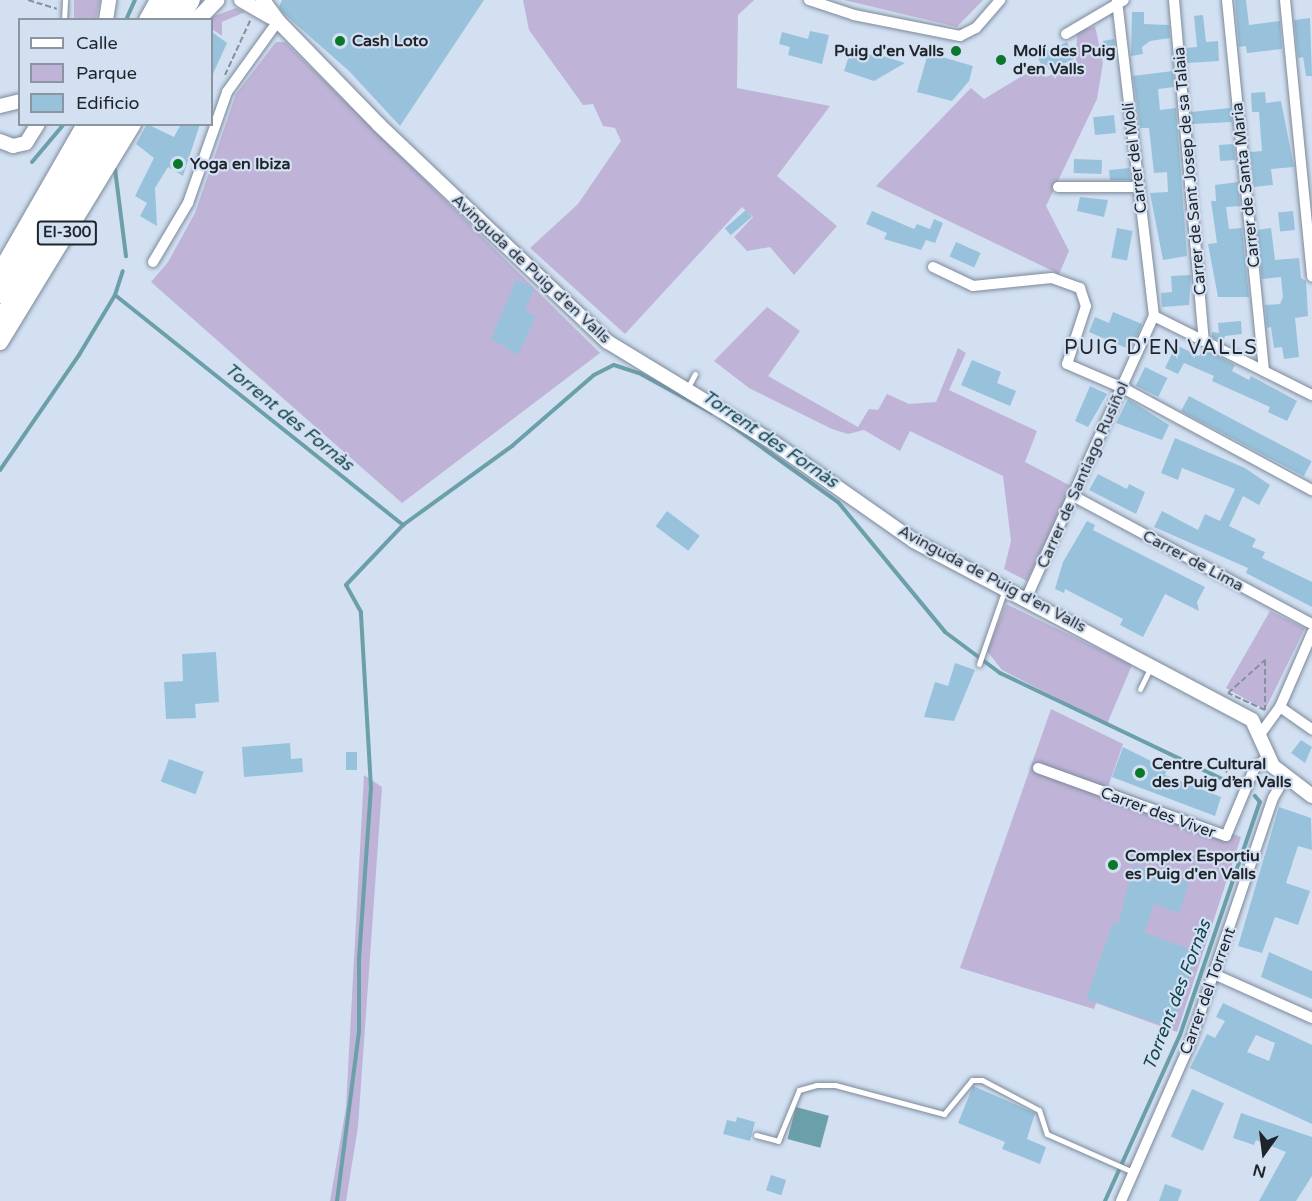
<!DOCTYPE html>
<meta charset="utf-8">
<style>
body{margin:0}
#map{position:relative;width:1312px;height:1201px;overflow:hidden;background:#d2e0f2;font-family:"Varela Round",sans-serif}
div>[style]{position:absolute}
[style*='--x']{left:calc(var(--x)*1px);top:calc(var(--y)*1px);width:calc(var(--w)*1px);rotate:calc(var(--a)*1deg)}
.green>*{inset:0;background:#bfb4d7}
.water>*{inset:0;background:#6b9faa;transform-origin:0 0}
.stream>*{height:4px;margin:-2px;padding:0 2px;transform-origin:2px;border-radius:2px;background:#6b9faa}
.building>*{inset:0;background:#98c2db;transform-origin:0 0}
.path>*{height:2px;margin-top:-1px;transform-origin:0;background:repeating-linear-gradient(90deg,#86909e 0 6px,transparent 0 9px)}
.roads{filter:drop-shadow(0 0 2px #7c899a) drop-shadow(0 0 2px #7c899a)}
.service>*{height:5px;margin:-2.5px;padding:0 2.5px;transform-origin:2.5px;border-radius:2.5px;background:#fff}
.minor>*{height:10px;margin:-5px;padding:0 5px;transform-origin:5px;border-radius:5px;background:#fff}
.tertiary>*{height:14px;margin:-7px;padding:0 7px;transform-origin:7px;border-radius:7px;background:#fff}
.trunk>*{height:16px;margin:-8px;padding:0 8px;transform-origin:8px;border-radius:8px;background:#fff}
.dots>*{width:16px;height:16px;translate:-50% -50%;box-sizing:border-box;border:3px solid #d2e0f2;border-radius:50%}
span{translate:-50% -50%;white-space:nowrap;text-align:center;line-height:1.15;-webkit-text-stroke:4.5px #d2e0f2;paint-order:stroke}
.shield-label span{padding:2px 4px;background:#d2e0f2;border:2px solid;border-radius:4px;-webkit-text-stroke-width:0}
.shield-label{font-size:15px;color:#1f242b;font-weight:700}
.poi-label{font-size:16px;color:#1f242b;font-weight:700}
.left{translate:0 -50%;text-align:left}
.right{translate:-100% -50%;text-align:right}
.street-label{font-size:16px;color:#1f242b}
.water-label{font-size:18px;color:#14444d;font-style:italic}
.quarter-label{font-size:20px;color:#1f242b;letter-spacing:1.5px}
.legend{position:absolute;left:18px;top:18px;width:195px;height:108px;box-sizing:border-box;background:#d2e0f2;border:2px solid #8a95a2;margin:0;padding:8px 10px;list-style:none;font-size:18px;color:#1f242b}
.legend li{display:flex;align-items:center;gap:12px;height:30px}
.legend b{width:30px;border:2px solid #8a95a2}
.north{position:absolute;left:1234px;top:1123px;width:60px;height:60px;-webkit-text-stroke:4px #d2e0f2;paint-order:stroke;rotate:194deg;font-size:16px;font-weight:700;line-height:24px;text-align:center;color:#1f242b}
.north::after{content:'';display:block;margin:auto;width:21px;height:27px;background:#1f242b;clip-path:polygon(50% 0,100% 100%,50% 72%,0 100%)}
</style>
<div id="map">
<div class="green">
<i style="clip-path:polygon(74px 0,100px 0,96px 19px,74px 19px)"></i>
<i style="clip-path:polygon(523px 0,754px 0,738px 15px,737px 88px,830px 106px,777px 176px,837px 226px,794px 275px,770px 247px,747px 251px,734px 237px,753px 217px,742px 207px,625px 334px,530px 248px,578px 204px,621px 141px,615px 128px,603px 126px,593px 104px,583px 105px,529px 30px)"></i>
<i style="clip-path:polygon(844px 0,983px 0,957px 27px)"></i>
<i style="clip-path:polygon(236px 8px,245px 12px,222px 22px,222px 36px,212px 29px,209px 18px)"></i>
<i style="clip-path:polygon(1095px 26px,1103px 63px,1097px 99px,1046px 206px,1069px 251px,1059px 274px,876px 186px,971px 88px,984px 99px,1034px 69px,1046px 77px,1076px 64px,1077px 32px)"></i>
<i style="clip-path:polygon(276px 42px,285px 42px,600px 353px,402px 503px,151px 282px,168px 262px,195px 213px,236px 94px)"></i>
<i style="clip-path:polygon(767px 307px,800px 331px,768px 376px,858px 427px,869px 409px,878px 410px,887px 394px,909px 404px,936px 402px,958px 348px,966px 353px,949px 390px,1037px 431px,1025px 462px,1071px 486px,1027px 581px,1004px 569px,1011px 541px,1003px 476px,910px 431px,900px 451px,864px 430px,848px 434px,832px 429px,749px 388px,714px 361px)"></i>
<i style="clip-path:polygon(1006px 604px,1132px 665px,1107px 724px,1002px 670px,987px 651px)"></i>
<i style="clip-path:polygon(1270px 611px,1305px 628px,1265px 710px,1226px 688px)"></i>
<i style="clip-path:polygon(1051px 709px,1123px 744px,1108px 787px,1241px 837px,1177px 1032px,1096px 1003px,1094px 1009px,960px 968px)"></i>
<i style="clip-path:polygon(364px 775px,382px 787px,358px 1127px,346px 1201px,330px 1201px,346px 1107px)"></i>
</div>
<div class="water">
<i style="left:796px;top:1107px;width:34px;height:33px;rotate:15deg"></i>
</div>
<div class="stream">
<i style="--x:126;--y:20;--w:22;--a:-66"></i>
<i style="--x:32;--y:162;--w:50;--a:-49.9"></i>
<i style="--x:115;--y:169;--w:88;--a:82.8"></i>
<i style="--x:115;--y:295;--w:369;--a:38.6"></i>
<i style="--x:403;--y:525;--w:135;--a:-35.9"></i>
<i style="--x:512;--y:446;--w:108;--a:-40.9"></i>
<i style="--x:594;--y:375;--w:22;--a:-27"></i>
<i style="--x:614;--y:365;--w:26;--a:18"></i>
<i style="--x:639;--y:373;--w:83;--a:28.7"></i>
<i style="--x:721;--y:418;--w:144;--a:35.7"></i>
<i style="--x:838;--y:502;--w:168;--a:50.5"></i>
<i style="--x:945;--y:632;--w:69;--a:36.7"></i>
<i style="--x:1000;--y:673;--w:260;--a:25.5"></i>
<i style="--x:0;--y:470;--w:140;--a:-55.5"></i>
<i style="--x:79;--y:355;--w:70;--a:-59"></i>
<i style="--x:115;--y:295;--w:25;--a:-72"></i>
<i style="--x:337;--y:1201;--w:171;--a:-82.6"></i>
<i style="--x:359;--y:1031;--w:72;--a:-90"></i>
<i style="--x:359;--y:959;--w:171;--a:-86"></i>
<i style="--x:371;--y:788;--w:176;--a:-93.3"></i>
<i style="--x:361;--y:612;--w:31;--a:-119"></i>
<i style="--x:346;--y:585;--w:83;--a:-46.5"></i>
<i style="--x:1105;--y:1201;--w:182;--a:-65.7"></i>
<i style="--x:1180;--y:1035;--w:246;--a:-71.1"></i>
<i style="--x:1260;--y:802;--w:8;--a:-130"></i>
</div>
<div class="building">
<i style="clip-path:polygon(282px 0,484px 0,400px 126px,349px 71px,282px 12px,279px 7px)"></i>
<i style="clip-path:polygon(1235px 0,1246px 0,1249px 25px,1280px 21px,1282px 49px,1247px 53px,1246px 46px,1239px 47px)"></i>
<i style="clip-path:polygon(1132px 12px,1144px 12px,1144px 24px,1169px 25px,1170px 38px,1150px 41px,1142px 47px,1143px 54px,1131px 56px)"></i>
<i style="clip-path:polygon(1203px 15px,1206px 42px,1218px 41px,1219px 61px,1187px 63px,1186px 48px,1197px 47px,1194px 16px)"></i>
<i style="clip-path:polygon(1310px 18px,1312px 76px,1306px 76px,1303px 57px,1298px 58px,1294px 20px)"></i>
<i style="clip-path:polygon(810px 31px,829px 35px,822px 64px,788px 55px,790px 47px,779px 44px,782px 32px,808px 39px)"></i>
<i style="clip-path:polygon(212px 32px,227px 43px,212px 76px)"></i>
<i style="clip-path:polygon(1114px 39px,1116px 59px,1109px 60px,1103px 41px)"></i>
<i style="clip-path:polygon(1067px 42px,1074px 59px,1049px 70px,1047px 65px,1042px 67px,1037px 55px)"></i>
<i style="clip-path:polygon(928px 53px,973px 66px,969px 81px,952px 101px,917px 92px)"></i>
<i style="clip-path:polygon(865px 54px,883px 56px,905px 63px,874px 81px,844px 71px,849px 56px,863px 60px)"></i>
<i style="clip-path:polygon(1173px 71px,1174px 87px,1158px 89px,1160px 110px,1176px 108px,1187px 256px,1163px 260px,1150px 193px,1168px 192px,1167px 172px,1154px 173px,1149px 128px,1140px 128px,1133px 76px)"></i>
<i style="clip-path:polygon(1265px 92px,1266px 103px,1281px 101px,1294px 167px,1271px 169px,1273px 185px,1254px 187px,1250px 152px,1262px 151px,1259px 112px,1252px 112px,1251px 93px)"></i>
<i style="clip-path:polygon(1230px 108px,1232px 122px,1192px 124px,1191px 112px)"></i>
<i style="left:1114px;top:115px;width:18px;height:21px;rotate:84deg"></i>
<i style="clip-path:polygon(147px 124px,174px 137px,181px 124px,200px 124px,183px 176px,168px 167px,155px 188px,157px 226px,140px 216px,147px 203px,135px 196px,154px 158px,136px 144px)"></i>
<i style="left:1234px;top:144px;width:16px;height:15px;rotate:86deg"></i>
<i style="left:1074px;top:159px;width:28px;height:14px;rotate:2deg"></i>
<i style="clip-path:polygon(1129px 168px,1130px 180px,1110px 180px,1109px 170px)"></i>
<i style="clip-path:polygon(1238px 182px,1240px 206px,1226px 207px,1229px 229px,1242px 228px,1249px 297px,1218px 297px,1208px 244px,1217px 243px,1211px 201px,1216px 201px,1215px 185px)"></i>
<i style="clip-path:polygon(1080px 197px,1108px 200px,1104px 217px,1077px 211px)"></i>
<i style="left:746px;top:210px;width:9px;height:28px;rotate:49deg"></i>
<i style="clip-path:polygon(872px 211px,914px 229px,917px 224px,930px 229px,934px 219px,943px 223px,935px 243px,926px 240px,921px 250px,884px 239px,887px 233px,866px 224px)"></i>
<i style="left:1293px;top:211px;width:19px;height:15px;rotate:84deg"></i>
<i style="left:1117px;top:228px;width:16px;height:30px;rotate:11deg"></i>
<i style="clip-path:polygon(1271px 228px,1275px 260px,1299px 258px,1301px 278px,1306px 281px,1308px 316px,1295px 318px,1299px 357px,1284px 359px,1282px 347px,1274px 348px,1271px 327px,1267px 328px,1265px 305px,1280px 304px,1283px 297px,1281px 277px,1262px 279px,1257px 230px)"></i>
<i style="left:956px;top:242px;width:27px;height:16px;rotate:24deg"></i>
<i style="clip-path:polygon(1191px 275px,1189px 305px,1162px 307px,1161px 293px,1172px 292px,1171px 276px)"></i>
<i style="clip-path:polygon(516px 280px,534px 288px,525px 311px,536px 316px,518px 355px,491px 339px)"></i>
<i style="clip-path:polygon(1113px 312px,1142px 324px,1131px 350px,1089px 332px,1095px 317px,1109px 323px)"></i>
<i style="clip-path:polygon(1241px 321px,1242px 334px,1225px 336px,1223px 342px,1212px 337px,1212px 332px,1219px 333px,1218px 323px)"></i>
<i style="clip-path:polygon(1176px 345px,1199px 356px,1202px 351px,1212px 353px,1235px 365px,1232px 371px,1249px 380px,1251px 376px,1297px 401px,1287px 421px,1268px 412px,1270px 407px,1212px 381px,1214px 376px,1184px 363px,1178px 374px,1165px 368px)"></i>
<i style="clip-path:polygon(972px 360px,1001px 372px,997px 383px,1016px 391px,1010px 406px,961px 385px)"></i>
<i style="left:1145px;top:367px;width:25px;height:21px;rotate:26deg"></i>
<i style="clip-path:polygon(1090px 386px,1107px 394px,1088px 427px,1075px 421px)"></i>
<i style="left:1189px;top:396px;width:139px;height:17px;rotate:28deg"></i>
<i style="clip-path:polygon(1128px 399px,1169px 425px,1162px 440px,1116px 423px)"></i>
<i style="clip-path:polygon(1175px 438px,1245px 468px,1270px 485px,1259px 505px,1243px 496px,1229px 526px,1256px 539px,1252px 547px,1265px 552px,1262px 558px,1312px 582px,1312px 607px,1246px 573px,1248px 568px,1154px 527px,1162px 511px,1198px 530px,1205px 514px,1220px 521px,1235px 489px,1182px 468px,1178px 480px,1161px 473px)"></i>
<i style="clip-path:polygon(1098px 474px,1127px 489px,1129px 484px,1145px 492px,1136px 514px,1089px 490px)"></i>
<i style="left:667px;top:511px;width:41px;height:19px;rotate:37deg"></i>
<i style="clip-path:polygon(1087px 521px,1095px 525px,1093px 530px,1205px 587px,1197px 602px,1199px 611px,1165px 594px,1143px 637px,1120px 625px,1123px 619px,1065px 589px,1064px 593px,1055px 589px,1063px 562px)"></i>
<i style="clip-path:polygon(216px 652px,219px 702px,195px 704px,196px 718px,166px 719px,164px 682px,183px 681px,182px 654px)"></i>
<i style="clip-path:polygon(955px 663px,975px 670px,954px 721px,924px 717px,935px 682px,948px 686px)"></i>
<i style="clip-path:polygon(1301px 740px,1312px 747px,1305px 763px,1291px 753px)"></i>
<i style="clip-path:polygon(290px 743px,291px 759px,302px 758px,303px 772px,244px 777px,242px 747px)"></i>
<i style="clip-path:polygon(1123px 747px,1167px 769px,1165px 775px,1221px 797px,1215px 816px,1112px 777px)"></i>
<i style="left:346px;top:752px;width:11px;height:18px"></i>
<i style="left:169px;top:759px;width:37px;height:24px;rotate:20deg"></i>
<i style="clip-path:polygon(1279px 807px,1311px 818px,1312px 850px,1298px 846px,1286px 883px,1310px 891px,1298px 925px,1275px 917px,1262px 953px,1238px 946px)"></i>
<i style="clip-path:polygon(1134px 865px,1189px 883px,1179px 913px,1154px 904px,1144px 933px,1198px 952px,1172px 1028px,1086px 999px,1113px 923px,1118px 924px)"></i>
<i style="clip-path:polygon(1269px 952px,1312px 971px,1312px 999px,1261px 977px)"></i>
<i style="clip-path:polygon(evenodd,1223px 1003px,1312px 1045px,1312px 1124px,1190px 1068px,1207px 1034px,1215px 1038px,1225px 1021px,1216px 1017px,1223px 1003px,1256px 1035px,1275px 1043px,1269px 1061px,1247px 1052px,1256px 1035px)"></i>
<i style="clip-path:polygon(973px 1086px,1035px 1113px,1027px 1139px,1046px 1147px,1040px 1164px,1002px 1149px,1005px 1142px,958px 1123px)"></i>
<i style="left:1192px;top:1089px;width:35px;height:52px;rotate:24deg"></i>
<i style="clip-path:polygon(1241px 1113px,1312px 1137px,1312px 1176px,1296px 1201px,1259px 1201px,1286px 1152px,1256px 1140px,1254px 1145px,1233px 1138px)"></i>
<i style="clip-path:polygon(737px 1117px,755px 1122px,750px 1141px,723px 1134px,727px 1120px,736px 1122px)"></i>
<i style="left:771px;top:1175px;width:16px;height:16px;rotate:18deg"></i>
<i style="clip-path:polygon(1165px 1184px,1182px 1190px,1178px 1201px,1159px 1201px)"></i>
</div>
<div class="path">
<i style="--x:28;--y:0;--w:30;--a:17"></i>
<i style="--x:225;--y:75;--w:60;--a:-65.2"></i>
<i style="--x:1265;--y:660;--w:50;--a:90"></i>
<i style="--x:1265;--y:710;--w:41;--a:-155.3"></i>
<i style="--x:1228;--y:693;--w:50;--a:-41.7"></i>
<i style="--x:1220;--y:759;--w:18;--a:63"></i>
<i style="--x:1228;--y:775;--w:10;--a:24"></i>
</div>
<div class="roads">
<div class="service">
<i style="--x:64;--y:20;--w:20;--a:-87"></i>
<i style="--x:687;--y:389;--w:17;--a:-62"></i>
<i style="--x:979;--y:664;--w:79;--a:-70.9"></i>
<i style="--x:1140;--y:689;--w:25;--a:-64"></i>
<i style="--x:756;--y:1135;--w:23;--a:15"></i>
<i style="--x:778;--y:1141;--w:55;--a:-67.6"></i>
<i style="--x:799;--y:1090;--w:18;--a:-16"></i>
<i style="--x:816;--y:1085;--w:19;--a:0"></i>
<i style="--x:835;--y:1085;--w:113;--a:14.9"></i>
<i style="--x:944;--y:1114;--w:44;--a:-50.5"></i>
<i style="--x:972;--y:1080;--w:10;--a:0"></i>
<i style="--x:982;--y:1080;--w:64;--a:27.8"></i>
<i style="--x:1039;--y:1110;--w:25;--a:72"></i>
<i style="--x:1047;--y:1134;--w:94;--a:23.8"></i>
</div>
<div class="minor">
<i style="--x:809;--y:0;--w:47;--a:18.4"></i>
<i style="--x:854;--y:15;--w:108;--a:11.2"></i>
<i style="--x:960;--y:36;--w:18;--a:-27"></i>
<i style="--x:976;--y:28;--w:37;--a:-49"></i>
<i style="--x:1174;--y:0;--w:342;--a:85"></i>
<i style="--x:1227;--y:0;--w:373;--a:84.3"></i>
<i style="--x:1285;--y:0;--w:278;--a:84.4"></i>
<i style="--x:1066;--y:34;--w:67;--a:-30.4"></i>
<i style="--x:1058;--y:187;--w:81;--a:0"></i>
<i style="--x:153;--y:262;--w:69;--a:-59.3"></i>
<i style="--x:188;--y:203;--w:118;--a:-70.6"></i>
<i style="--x:227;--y:92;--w:87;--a:-54.3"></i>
<i style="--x:933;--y:267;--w:44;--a:25.4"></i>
<i style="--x:973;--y:286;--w:79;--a:-5.8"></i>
<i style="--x:1052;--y:278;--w:30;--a:20"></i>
<i style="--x:1080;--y:288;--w:19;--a:72"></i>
<i style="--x:1086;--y:306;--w:61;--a:108.1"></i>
<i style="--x:1067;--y:364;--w:61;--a:23.2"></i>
<i style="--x:1123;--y:388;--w:215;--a:28.4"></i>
<i style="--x:1154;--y:316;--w:177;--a:26.6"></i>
<i style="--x:1075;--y:497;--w:269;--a:28.2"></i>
<i style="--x:1026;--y:599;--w:311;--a:-65.7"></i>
<i style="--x:1154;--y:316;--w:318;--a:-96.7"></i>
<i style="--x:1280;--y:707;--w:39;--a:35"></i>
<i style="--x:1261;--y:733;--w:32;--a:-54"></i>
<i style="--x:1280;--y:707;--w:81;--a:-66.6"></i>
<i style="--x:1038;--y:768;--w:200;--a:19.9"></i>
<i style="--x:1226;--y:836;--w:73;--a:-67.3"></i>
<i style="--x:1254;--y:769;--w:18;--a:-41"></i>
<i style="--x:1216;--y:975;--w:105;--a:24.1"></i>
<i style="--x:1121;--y:1201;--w:169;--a:-66.3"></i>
<i style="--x:1189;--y:1046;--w:262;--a:-71.3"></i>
<i style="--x:1273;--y:798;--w:24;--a:-60"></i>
</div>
<div class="tertiary">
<i style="--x:241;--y:0;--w:34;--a:30"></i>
<i style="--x:263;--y:0;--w:26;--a:54"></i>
<i style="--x:278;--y:21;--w:145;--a:45.8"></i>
<i style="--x:379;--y:125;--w:315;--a:43.5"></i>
<i style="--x:608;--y:342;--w:194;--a:31.3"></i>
<i style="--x:774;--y:443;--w:171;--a:35"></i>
<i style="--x:914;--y:541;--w:382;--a:27.9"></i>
<i style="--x:1252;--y:720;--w:51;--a:65.5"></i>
<i style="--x:1273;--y:766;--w:49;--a:37.6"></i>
<i style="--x:106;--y:20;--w:20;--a:-81"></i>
<i style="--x:0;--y:106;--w:21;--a:-14"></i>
<i style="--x:0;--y:141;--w:14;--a:21"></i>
<i style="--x:13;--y:146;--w:13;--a:-13"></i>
<i style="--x:26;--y:143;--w:22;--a:-58"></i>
</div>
<div class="trunk">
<i style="--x:147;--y:20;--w:23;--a:-61"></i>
<i style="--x:163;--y:20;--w:23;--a:-59"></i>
<i style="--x:180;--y:20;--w:23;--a:-59"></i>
<i style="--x:197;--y:20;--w:28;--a:-46"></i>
<i style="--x:0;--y:272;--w:171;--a:-60.1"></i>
<i style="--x:0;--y:295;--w:198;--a:-59.7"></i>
<i style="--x:0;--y:320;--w:228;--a:-59.4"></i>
<i style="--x:0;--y:342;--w:255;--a:-58.6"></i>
</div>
</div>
<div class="dots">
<i style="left:340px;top:41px;background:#0b772b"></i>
<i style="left:956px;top:51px;background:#0b772b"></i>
<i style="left:1001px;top:60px;background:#0b772b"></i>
<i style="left:178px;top:164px;background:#0b772b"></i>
<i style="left:1140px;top:773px;background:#0b772b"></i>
<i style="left:1113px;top:865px;background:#0b772b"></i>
</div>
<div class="shield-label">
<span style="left:67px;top:233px">EI-300</span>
</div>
<div class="poi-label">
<span class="left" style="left:352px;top:41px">Cash Loto</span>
<span class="right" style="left:944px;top:51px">Puig d'en Valls</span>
<span class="left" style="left:1013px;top:60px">Molí des Puig<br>d'en Valls</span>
<span class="left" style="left:190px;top:164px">Yoga en Ibiza</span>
<span class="left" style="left:1152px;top:773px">Centre Cultural<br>des Puig d’en Valls</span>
<span class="left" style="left:1125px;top:865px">Complex Esportiu<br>es Puig d'en Valls</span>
</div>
<div class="street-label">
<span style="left:1135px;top:158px;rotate:-97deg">Carrer del Molí</span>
<span style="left:1190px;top:171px;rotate:-95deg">Carrer de Sant Josep de sa Talaia</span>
<span style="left:1246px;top:185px;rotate:-96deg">Carrer de Santa Maria</span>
<span style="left:531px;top:269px;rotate:43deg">Avinguda de Puig d'en Valls</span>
<span style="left:1083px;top:475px;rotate:-66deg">Carrer de Santiago Rusiñol</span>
<span style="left:1193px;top:561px;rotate:28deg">Carrer de Lima</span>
<span style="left:992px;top:579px;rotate:28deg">Avinguda de Puig d'en Valls</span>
<span style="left:1158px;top:813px;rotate:20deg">Carrer des Viver</span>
<span style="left:1208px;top:991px;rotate:-70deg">Carrer del Torrent</span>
</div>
<div class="water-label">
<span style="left:289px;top:417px;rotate:39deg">Torrent des Fornàs</span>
<span style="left:770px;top:439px;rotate:34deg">Torrent des Fornàs</span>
<span style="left:1177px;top:995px;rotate:-69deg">Torrent des Fornàs</span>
</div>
<div class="quarter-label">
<span style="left:1161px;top:348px">PUIG D'EN VALLS</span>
</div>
<ul class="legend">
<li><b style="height:8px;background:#fff"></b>Calle</li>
<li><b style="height:16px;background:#bfb4d7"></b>Parque</li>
<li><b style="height:16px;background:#98c2db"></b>Edificio</li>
</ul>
<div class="north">N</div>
</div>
